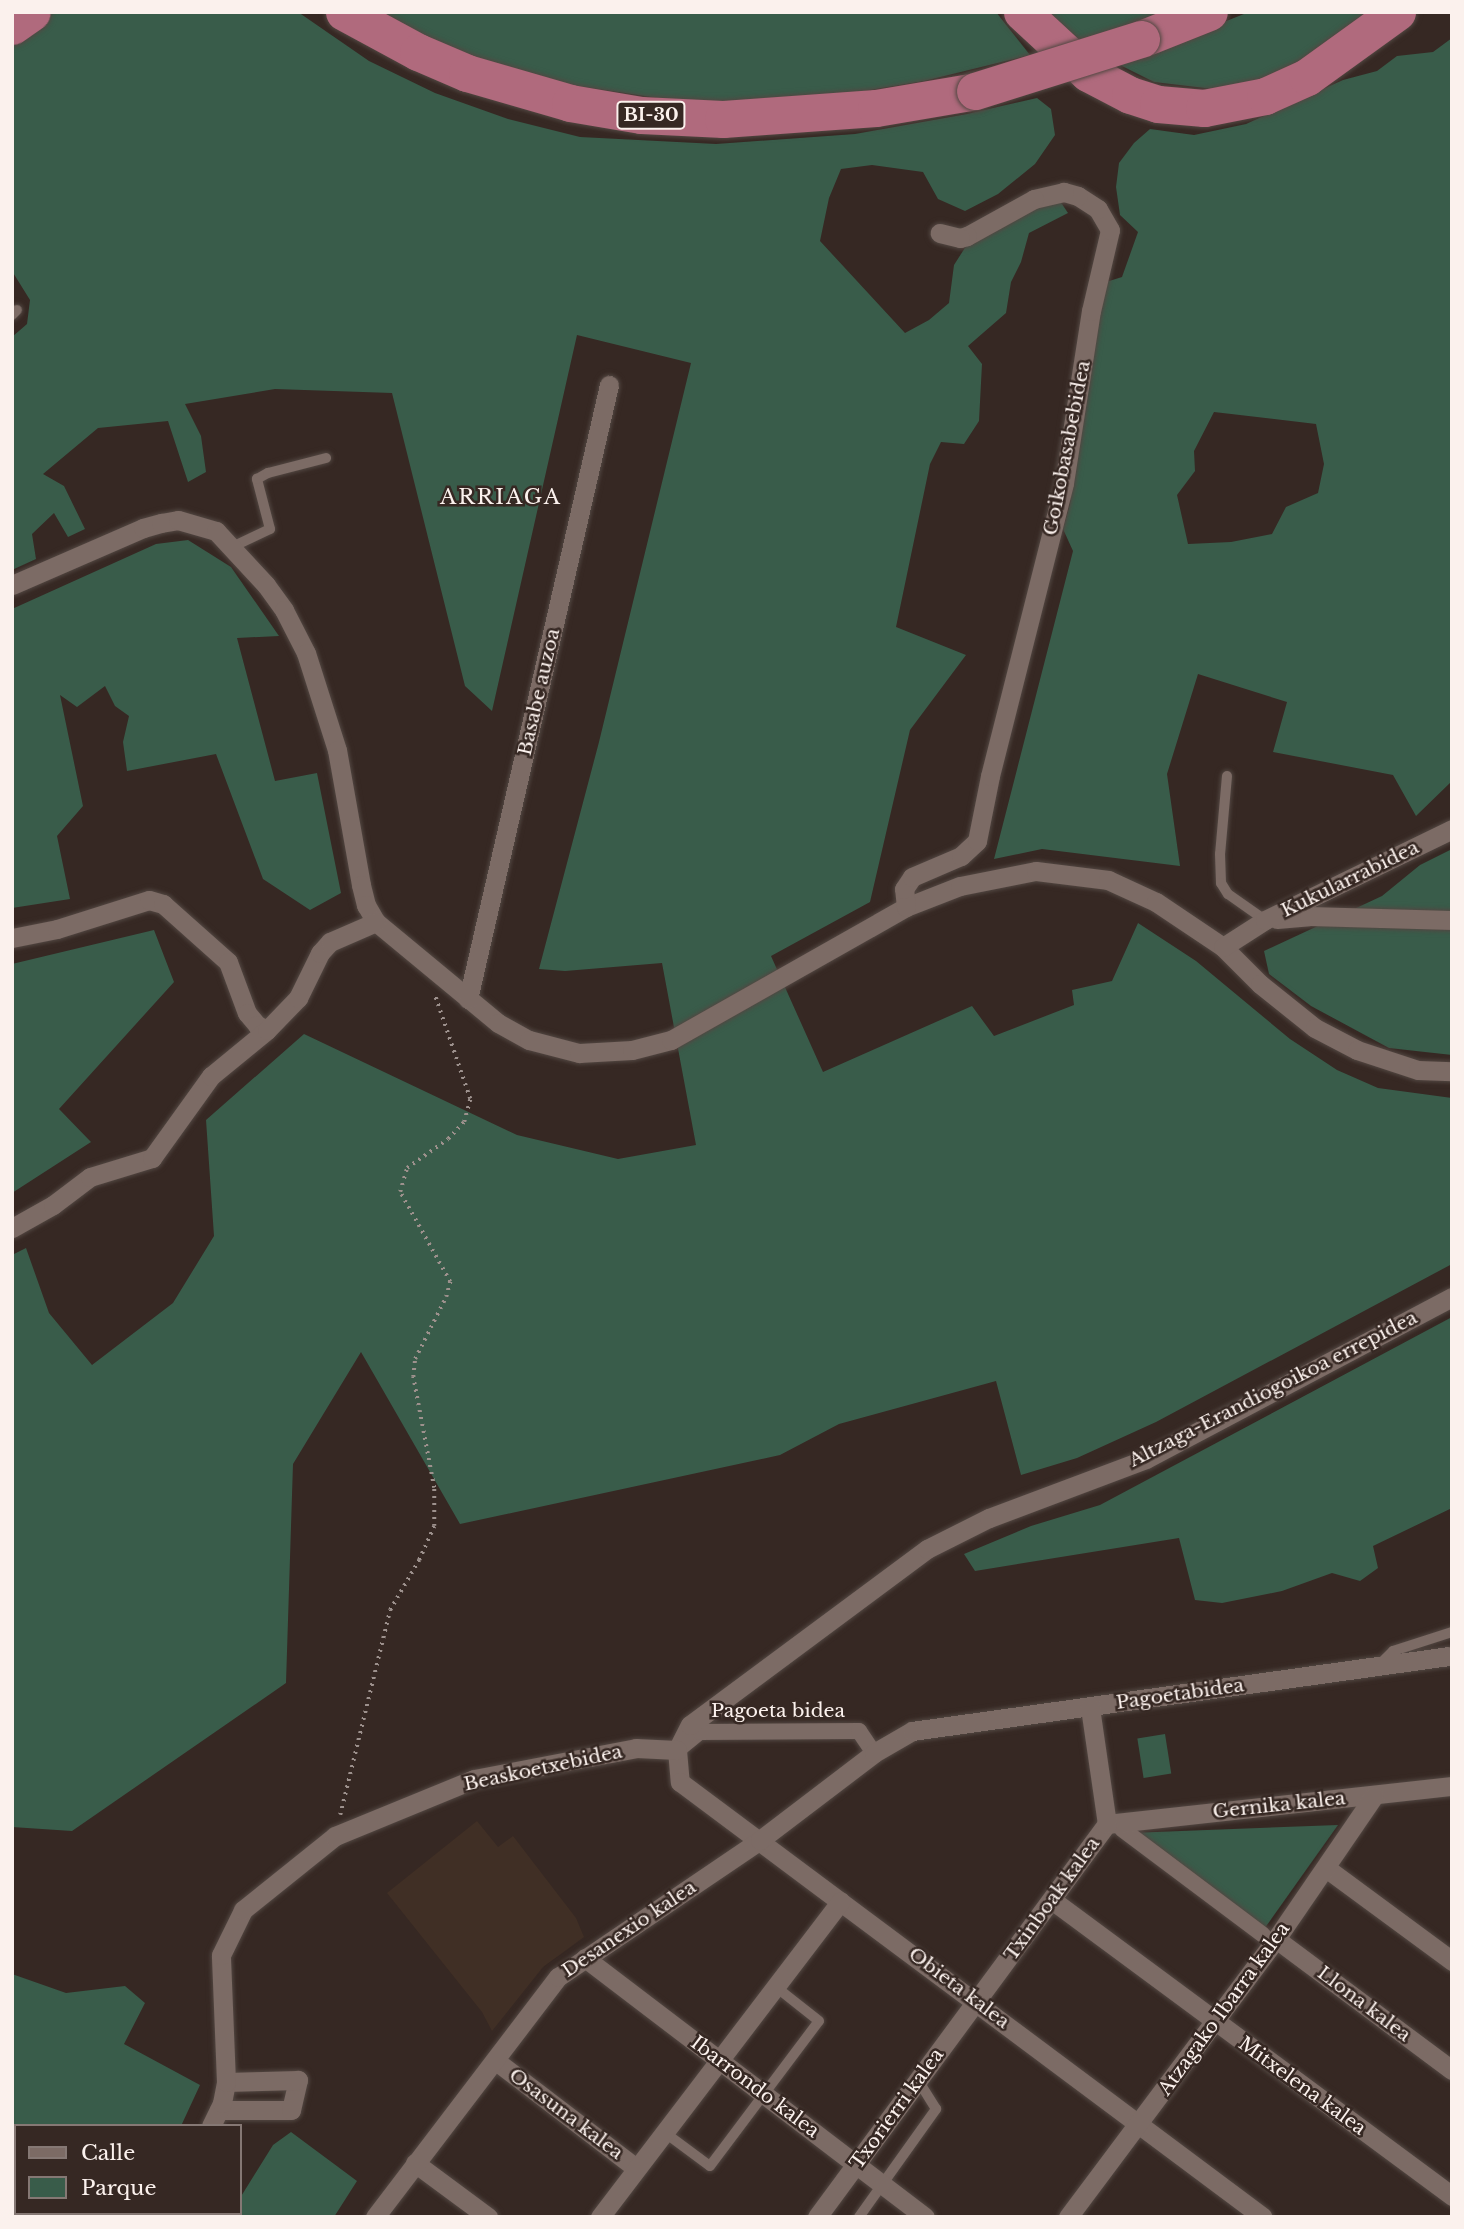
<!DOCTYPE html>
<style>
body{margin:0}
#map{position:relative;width:1464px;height:2229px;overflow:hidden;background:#362823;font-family:"Libre Baskerville",serif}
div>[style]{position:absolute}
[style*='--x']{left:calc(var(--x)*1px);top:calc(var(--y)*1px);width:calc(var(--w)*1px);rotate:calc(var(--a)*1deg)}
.education>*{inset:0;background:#402f25}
.green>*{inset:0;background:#395c4a;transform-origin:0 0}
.path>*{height:3.5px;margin-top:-1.75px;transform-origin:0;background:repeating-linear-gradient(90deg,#9d918d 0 2px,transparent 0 7px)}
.roads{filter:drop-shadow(0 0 2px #524742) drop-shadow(0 0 2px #524742)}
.service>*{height:10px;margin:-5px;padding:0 5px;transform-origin:5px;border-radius:5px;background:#7c6b65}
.pedestrian>*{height:16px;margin:-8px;padding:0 8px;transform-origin:8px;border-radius:8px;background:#7c6b65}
.minor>*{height:19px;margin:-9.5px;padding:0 9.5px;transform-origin:9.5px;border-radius:9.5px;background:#7c6b65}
.motorway>*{height:37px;margin:-18.5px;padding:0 18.5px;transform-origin:18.5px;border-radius:18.5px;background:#b06a7d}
.bridges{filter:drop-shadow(0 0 2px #524742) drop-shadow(0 0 2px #524742)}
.motorway-bridge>*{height:37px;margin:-18.5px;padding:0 18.5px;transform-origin:18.5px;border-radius:18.5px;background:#b06a7d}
span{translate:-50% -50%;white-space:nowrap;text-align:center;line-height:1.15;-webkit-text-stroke:5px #362823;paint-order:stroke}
.shield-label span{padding:2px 5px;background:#362823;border:2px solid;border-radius:5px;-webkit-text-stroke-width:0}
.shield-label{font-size:18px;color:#fbf1ed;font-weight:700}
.street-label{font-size:19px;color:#fbf1ed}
.neighbourhood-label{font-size:21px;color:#fbf1ed;letter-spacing:2px}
.frame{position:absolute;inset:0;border:14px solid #fbf1ed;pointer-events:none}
.legend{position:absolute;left:14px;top:2124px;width:228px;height:91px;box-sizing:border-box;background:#362823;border:2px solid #857874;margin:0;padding:9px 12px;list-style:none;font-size:21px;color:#fbf1ed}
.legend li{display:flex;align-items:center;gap:14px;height:35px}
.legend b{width:35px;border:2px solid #857874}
</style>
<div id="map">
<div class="education">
<i style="clip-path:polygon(477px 1821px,498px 1847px,513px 1836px,576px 1918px,584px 1937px,543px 1967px,492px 2031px,482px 2012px,387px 1893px)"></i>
</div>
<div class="green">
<i style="clip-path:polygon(43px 12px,298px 12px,369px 61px,435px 93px,508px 119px,580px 137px,716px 144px,855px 134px,967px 114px,1037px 98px,1051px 109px,1055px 135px,1035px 164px,998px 194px,965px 211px,938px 199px,923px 172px,872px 165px,841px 169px,829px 198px,820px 241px,905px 333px,929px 320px,949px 303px,954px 265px,968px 243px,1023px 206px,1058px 198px,1068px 213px,1029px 233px,1021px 262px,1011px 282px,1006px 313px,968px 346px,982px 364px,979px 421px,964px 444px,941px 442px,930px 464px,896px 627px,966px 655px,910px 730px,870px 902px,771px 956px,823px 1072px,972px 1006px,994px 1036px,1074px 1005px,1072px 990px,1112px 981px,1138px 923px,1196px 961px,1290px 1039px,1337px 1070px,1378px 1088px,1452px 1098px,1452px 1264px,1156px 1422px,1077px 1458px,1021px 1475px,996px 1381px,839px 1424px,780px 1455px,460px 1524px,361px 1352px,293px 1464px,286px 1683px,72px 1831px,12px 1827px,12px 1255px,26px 1248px,49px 1313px,92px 1365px,173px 1303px,214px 1236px,206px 1120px,304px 1034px,517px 1135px,618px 1159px,696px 1145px,662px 963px,565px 971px,539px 969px,599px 742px,691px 363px,577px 335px,492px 711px,465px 686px,392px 393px,275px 389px,185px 404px,201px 436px,206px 472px,188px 482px,168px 421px,98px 428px,43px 474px,64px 486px,85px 529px,68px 537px,54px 513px,32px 534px,36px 559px,12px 570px,12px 337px,27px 324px,30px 300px,12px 271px,12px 32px)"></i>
<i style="clip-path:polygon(377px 12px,996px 12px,1030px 55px,924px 81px,810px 100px,685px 102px,551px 82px,450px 51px)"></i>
<i style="clip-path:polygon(1044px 12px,1191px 12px,1075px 60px)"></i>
<i style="clip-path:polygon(1249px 12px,1376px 12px,1267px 83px,1213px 89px,1154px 82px,1118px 64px)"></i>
<i style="clip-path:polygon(evenodd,1452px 38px,1452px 781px,1416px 816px,1393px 775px,1273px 752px,1287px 702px,1198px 674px,1167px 774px,1180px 866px,1042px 849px,994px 859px,1073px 551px,1063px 529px,1070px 504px,1078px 434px,1106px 282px,1122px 277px,1138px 232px,1120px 215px,1116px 187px,1119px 163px,1134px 143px,1150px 129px,1194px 135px,1246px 124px,1343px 80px,1377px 71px,1397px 56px,1433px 52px,1452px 38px,1214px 412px,1316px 424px,1324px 464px,1318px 493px,1286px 507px,1272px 534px,1231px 542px,1188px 544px,1177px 495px,1195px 471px,1194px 451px,1214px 412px)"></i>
<i style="clip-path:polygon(188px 540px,231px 567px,279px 636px,237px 638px,275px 781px,317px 773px,341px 893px,310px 910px,263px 879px,216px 754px,127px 771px,123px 742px,129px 716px,115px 706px,105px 686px,77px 707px,60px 695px,83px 806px,57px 836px,70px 899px,12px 908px,12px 609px,156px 544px)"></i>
<i style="clip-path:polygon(1452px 849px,1452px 1055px,1389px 1048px,1311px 1006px,1269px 974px,1264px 951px,1382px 896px,1420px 865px)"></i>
<i style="clip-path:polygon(154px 930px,174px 982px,59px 1109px,91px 1142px,12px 1193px,12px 964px)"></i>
<i style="clip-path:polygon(1452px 1317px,1452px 1508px,1373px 1546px,1378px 1568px,1360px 1581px,1332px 1573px,1282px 1591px,1222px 1603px,1195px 1600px,1179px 1538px,975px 1571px,964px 1554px,1031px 1526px,1100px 1505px)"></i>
<i style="left:1165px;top:1734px;width:40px;height:28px;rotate:81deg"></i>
<i style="clip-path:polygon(1338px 1825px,1262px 1932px,1129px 1833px)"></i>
<i style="clip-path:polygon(12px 1974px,66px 1993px,125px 1986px,145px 2003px,124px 2044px,200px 2085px,181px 2126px,16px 2126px,16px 2213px,71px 2213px,68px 2217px,12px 2217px)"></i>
<i style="clip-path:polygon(291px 2132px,357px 2181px,334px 2217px,228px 2217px,230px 2213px,240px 2213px,240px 2198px,273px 2145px)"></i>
</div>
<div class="path">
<i style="--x:340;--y:1815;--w:211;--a:-76.3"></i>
<i style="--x:390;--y:1610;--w:58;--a:-59.9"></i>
<i style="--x:419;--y:1560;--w:37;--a:-66"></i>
<i style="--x:434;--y:1526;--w:38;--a:-90"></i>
<i style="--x:434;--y:1488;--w:113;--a:-100.7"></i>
<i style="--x:413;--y:1377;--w:18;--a:-84"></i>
<i style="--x:415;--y:1359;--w:69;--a:-63.4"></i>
<i style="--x:446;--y:1297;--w:16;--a:-75"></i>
<i style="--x:450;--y:1282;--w:103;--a:-119.1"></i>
<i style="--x:400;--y:1192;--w:25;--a:-74"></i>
<i style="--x:407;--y:1168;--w:50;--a:-35.3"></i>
<i style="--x:448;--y:1139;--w:23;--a:-47"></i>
<i style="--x:464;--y:1122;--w:24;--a:-75"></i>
<i style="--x:470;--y:1099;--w:109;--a:-108.8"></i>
</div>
<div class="roads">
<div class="service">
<i style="--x:12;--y:315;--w:7;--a:-45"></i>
<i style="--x:232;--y:547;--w:42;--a:-25.3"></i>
<i style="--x:270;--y:529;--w:52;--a:-104.6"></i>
<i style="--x:257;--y:479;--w:13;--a:-29"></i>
<i style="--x:268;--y:473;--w:60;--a:-14.5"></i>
<i style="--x:1227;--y:776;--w:78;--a:95.1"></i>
<i style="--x:1220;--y:854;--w:29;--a:88"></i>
<i style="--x:1221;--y:883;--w:13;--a:58"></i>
<i style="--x:1228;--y:894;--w:45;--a:35.1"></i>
<i style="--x:1381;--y:1663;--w:17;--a:-45"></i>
<i style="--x:1393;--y:1651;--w:62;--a:-17.9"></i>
<i style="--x:664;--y:2132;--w:57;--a:36.5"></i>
<i style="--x:710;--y:2166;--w:181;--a:-53.1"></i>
<i style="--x:819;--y:2021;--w:55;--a:-141.7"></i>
<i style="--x:859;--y:2217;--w:133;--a:-54.5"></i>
<i style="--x:936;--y:2109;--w:34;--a:-122"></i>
</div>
<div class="pedestrian">
<i style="--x:680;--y:1748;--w:26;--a:-39"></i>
<i style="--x:700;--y:1732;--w:159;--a:-0.4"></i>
<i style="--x:859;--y:1731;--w:27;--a:56"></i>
<i style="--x:1122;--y:1829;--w:176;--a:36.9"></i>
</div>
<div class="minor">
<i style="--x:12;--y:585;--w:143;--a:-23.5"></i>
<i style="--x:143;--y:528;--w:19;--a:-16"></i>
<i style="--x:161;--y:523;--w:17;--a:-10"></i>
<i style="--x:178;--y:520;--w:40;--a:16"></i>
<i style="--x:216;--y:531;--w:74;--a:47.2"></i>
<i style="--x:266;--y:585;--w:31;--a:54"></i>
<i style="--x:284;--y:610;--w:48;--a:62.9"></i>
<i style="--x:306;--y:653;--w:102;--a:72.3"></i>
<i style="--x:337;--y:750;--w:137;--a:79.9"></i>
<i style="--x:361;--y:885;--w:21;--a:76"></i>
<i style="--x:366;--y:905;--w:20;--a:60"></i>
<i style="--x:376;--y:922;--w:158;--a:39.6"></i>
<i style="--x:498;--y:1023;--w:35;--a:29"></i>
<i style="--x:529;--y:1040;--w:52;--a:14.6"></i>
<i style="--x:579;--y:1053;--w:53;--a:-3.2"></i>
<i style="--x:632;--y:1050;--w:40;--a:-14.4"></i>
<i style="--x:671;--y:1040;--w:270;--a:-29.5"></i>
<i style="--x:906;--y:907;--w:58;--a:-21.3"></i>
<i style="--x:960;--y:886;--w:77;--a:-11.2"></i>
<i style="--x:1036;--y:871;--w:73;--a:7.1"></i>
<i style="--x:1108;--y:880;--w:53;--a:24.6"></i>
<i style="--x:1156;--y:902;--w:81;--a:33.9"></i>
<i style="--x:1223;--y:947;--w:52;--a:45"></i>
<i style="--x:1260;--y:984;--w:70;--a:38.7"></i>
<i style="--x:1315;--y:1028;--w:47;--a:27.6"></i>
<i style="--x:1357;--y:1050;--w:64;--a:18.2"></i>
<i style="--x:1418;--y:1070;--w:34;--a:2"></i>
<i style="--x:906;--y:907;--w:18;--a:-96"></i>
<i style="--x:904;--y:889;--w:14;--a:-56"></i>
<i style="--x:912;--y:877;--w:53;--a:-23.2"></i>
<i style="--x:961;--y:856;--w:22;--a:-43"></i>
<i style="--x:977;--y:841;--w:66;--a:-78.7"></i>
<i style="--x:990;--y:776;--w:302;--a:-75.8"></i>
<i style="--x:1064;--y:483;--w:174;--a:-81.1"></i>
<i style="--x:1091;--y:311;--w:83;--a:-76.8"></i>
<i style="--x:1110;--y:230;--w:24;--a:-120"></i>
<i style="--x:1098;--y:209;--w:24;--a:-147"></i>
<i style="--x:1078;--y:196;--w:15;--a:-164"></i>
<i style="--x:1064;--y:192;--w:31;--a:167"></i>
<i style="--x:1034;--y:199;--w:77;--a:151.1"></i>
<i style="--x:967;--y:236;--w:7;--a:164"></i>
<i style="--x:960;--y:238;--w:21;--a:-166"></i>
<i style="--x:1277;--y:919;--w:32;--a:-5"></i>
<i style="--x:1309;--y:916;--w:143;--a:1.6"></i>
<i style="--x:12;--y:938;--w:46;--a:-11.3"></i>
<i style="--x:57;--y:929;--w:96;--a:-17.5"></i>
<i style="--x:149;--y:900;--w:15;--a:16"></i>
<i style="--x:163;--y:904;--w:87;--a:41.7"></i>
<i style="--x:228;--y:962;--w:54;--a:69.6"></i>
<i style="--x:247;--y:1013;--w:16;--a:50"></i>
<i style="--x:257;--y:1025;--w:11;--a:27"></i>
<i style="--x:1223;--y:947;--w:50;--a:-32.7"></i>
<i style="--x:1265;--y:920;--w:208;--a:-25.9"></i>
<i style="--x:468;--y:999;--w:630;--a:-77.07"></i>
<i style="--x:12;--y:1228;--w:47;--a:-29.3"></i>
<i style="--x:53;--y:1205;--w:46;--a:-37.1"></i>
<i style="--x:90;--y:1177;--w:65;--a:-17"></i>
<i style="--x:152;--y:1158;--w:101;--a:-54.3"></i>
<i style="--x:211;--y:1076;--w:72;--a:-39.4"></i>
<i style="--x:267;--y:1030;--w:45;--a:-45.9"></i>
<i style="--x:298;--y:998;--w:50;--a:-63.9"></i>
<i style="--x:320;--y:953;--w:15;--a:-48"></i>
<i style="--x:330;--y:942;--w:50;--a:-23.5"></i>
<i style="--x:677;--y:1750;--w:28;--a:-63"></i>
<i style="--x:690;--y:1725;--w:295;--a:-36.6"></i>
<i style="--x:927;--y:1549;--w:69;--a:-26.6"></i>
<i style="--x:989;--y:1518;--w:168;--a:-20.6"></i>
<i style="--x:1146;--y:1459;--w:346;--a:-27.9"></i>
<i style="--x:677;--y:1750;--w:32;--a:85"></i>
<i style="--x:680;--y:1782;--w:727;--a:36.73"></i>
<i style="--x:1107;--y:1824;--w:347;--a:-6.3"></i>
<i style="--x:1326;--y:1868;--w:157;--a:36.4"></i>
<i style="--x:1052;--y:1900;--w:498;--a:36.5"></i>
<i style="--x:1276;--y:1939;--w:219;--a:36.7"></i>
<i style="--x:585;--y:1958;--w:427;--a:37.3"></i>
<i style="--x:496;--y:2061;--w:176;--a:37.4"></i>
<i style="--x:219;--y:2110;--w:72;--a:0"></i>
<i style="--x:291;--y:2110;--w:31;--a:-77"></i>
<i style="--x:298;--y:2080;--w:72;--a:178.4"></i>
<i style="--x:211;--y:2126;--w:25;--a:-64"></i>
<i style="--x:222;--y:2103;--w:21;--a:-79"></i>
<i style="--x:226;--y:2082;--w:127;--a:-92.3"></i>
<i style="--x:221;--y:1955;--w:50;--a:-63.9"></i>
<i style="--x:243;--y:1910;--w:118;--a:-38.8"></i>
<i style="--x:335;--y:1836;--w:150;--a:-22.3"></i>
<i style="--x:474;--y:1779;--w:165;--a:-10.8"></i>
<i style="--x:636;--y:1748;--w:41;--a:2.8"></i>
<i style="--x:415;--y:2163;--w:91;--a:36.5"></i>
<i style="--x:185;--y:2217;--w:4;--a:-76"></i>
<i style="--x:375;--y:2217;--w:302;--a:-52.7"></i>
<i style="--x:558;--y:1977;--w:244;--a:-34.1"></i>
<i style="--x:760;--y:1840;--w:143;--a:-37.3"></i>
<i style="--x:874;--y:1753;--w:44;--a:-30.1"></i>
<i style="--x:912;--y:1731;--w:542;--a:-7.95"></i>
<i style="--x:600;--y:2217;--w:397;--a:-52.7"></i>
<i style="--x:817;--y:2217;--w:488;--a:-53.6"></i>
<i style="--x:1107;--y:1824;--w:118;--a:-98.3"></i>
<i style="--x:1068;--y:2217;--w:347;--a:-53.2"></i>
<i style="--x:1276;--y:1939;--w:173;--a:-55.6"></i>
</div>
<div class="motorway">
<i style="--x:344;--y:12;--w:84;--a:28.4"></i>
<i style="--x:418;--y:52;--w:53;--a:23.2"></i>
<i style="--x:467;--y:73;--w:107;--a:16.2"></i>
<i style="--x:570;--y:103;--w:72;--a:9.6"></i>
<i style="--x:641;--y:115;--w:82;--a:2.8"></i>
<i style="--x:723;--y:119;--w:153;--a:-4.1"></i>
<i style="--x:876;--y:108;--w:100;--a:-9.7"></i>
<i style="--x:1022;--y:12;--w:90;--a:42.7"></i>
<i style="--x:1088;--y:73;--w:47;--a:27.6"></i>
<i style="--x:1130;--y:95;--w:29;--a:18"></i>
<i style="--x:1158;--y:104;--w:46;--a:5"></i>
<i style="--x:1204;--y:108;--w:62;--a:-11.1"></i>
<i style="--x:1265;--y:96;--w:46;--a:-24.3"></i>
<i style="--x:1307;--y:77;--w:111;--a:-35.8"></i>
<i style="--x:12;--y:26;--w:24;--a:-35"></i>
<i style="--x:1141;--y:39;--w:73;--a:-21.7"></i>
</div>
</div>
<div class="bridges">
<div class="motorway-bridge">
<i style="--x:975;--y:91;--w:174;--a:-17.4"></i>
</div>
</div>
<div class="shield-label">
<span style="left:651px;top:115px">BI-30</span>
</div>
<div class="street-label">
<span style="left:1067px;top:448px;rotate:-79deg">Goikobasabebidea</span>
<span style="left:539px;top:692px;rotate:-77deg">Basabe auzoa</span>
<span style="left:1350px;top:879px;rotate:-26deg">Kukularrabidea</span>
<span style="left:1273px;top:1389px;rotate:-27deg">Altzaga-Erandiogoikoa errepidea</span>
<span style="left:1180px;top:1694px;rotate:-8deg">Pagoetabidea</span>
<span style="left:778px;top:1711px">Pagoeta bidea</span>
<span style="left:543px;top:1768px;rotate:-12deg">Beaskoetxebidea</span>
<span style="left:1279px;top:1805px;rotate:-6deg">Gernika kalea</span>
<span style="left:1052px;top:1899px;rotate:-54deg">Txinboak kalea</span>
<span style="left:629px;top:1929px;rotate:-34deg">Desanexio kalea</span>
<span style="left:959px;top:1988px;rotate:37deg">Obieta kalea</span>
<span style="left:1364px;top:2004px;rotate:37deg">Llona kalea</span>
<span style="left:1224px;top:2009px;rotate:-54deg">Atzagako Ibarra kalea</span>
<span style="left:1302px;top:2086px;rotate:36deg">Mitxelena kalea</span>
<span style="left:755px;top:2087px;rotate:37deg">Ibarrondo kalea</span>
<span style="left:897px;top:2109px;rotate:-54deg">Txorierri kalea</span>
<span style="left:566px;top:2114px;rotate:37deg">Osasuna kalea</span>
</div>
<div class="neighbourhood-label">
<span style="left:501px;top:497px">ARRIAGA</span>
</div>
<div class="frame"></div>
<ul class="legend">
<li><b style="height:9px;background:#7c6b65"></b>Calle</li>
<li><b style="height:19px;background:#395c4a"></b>Parque</li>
</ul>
</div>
